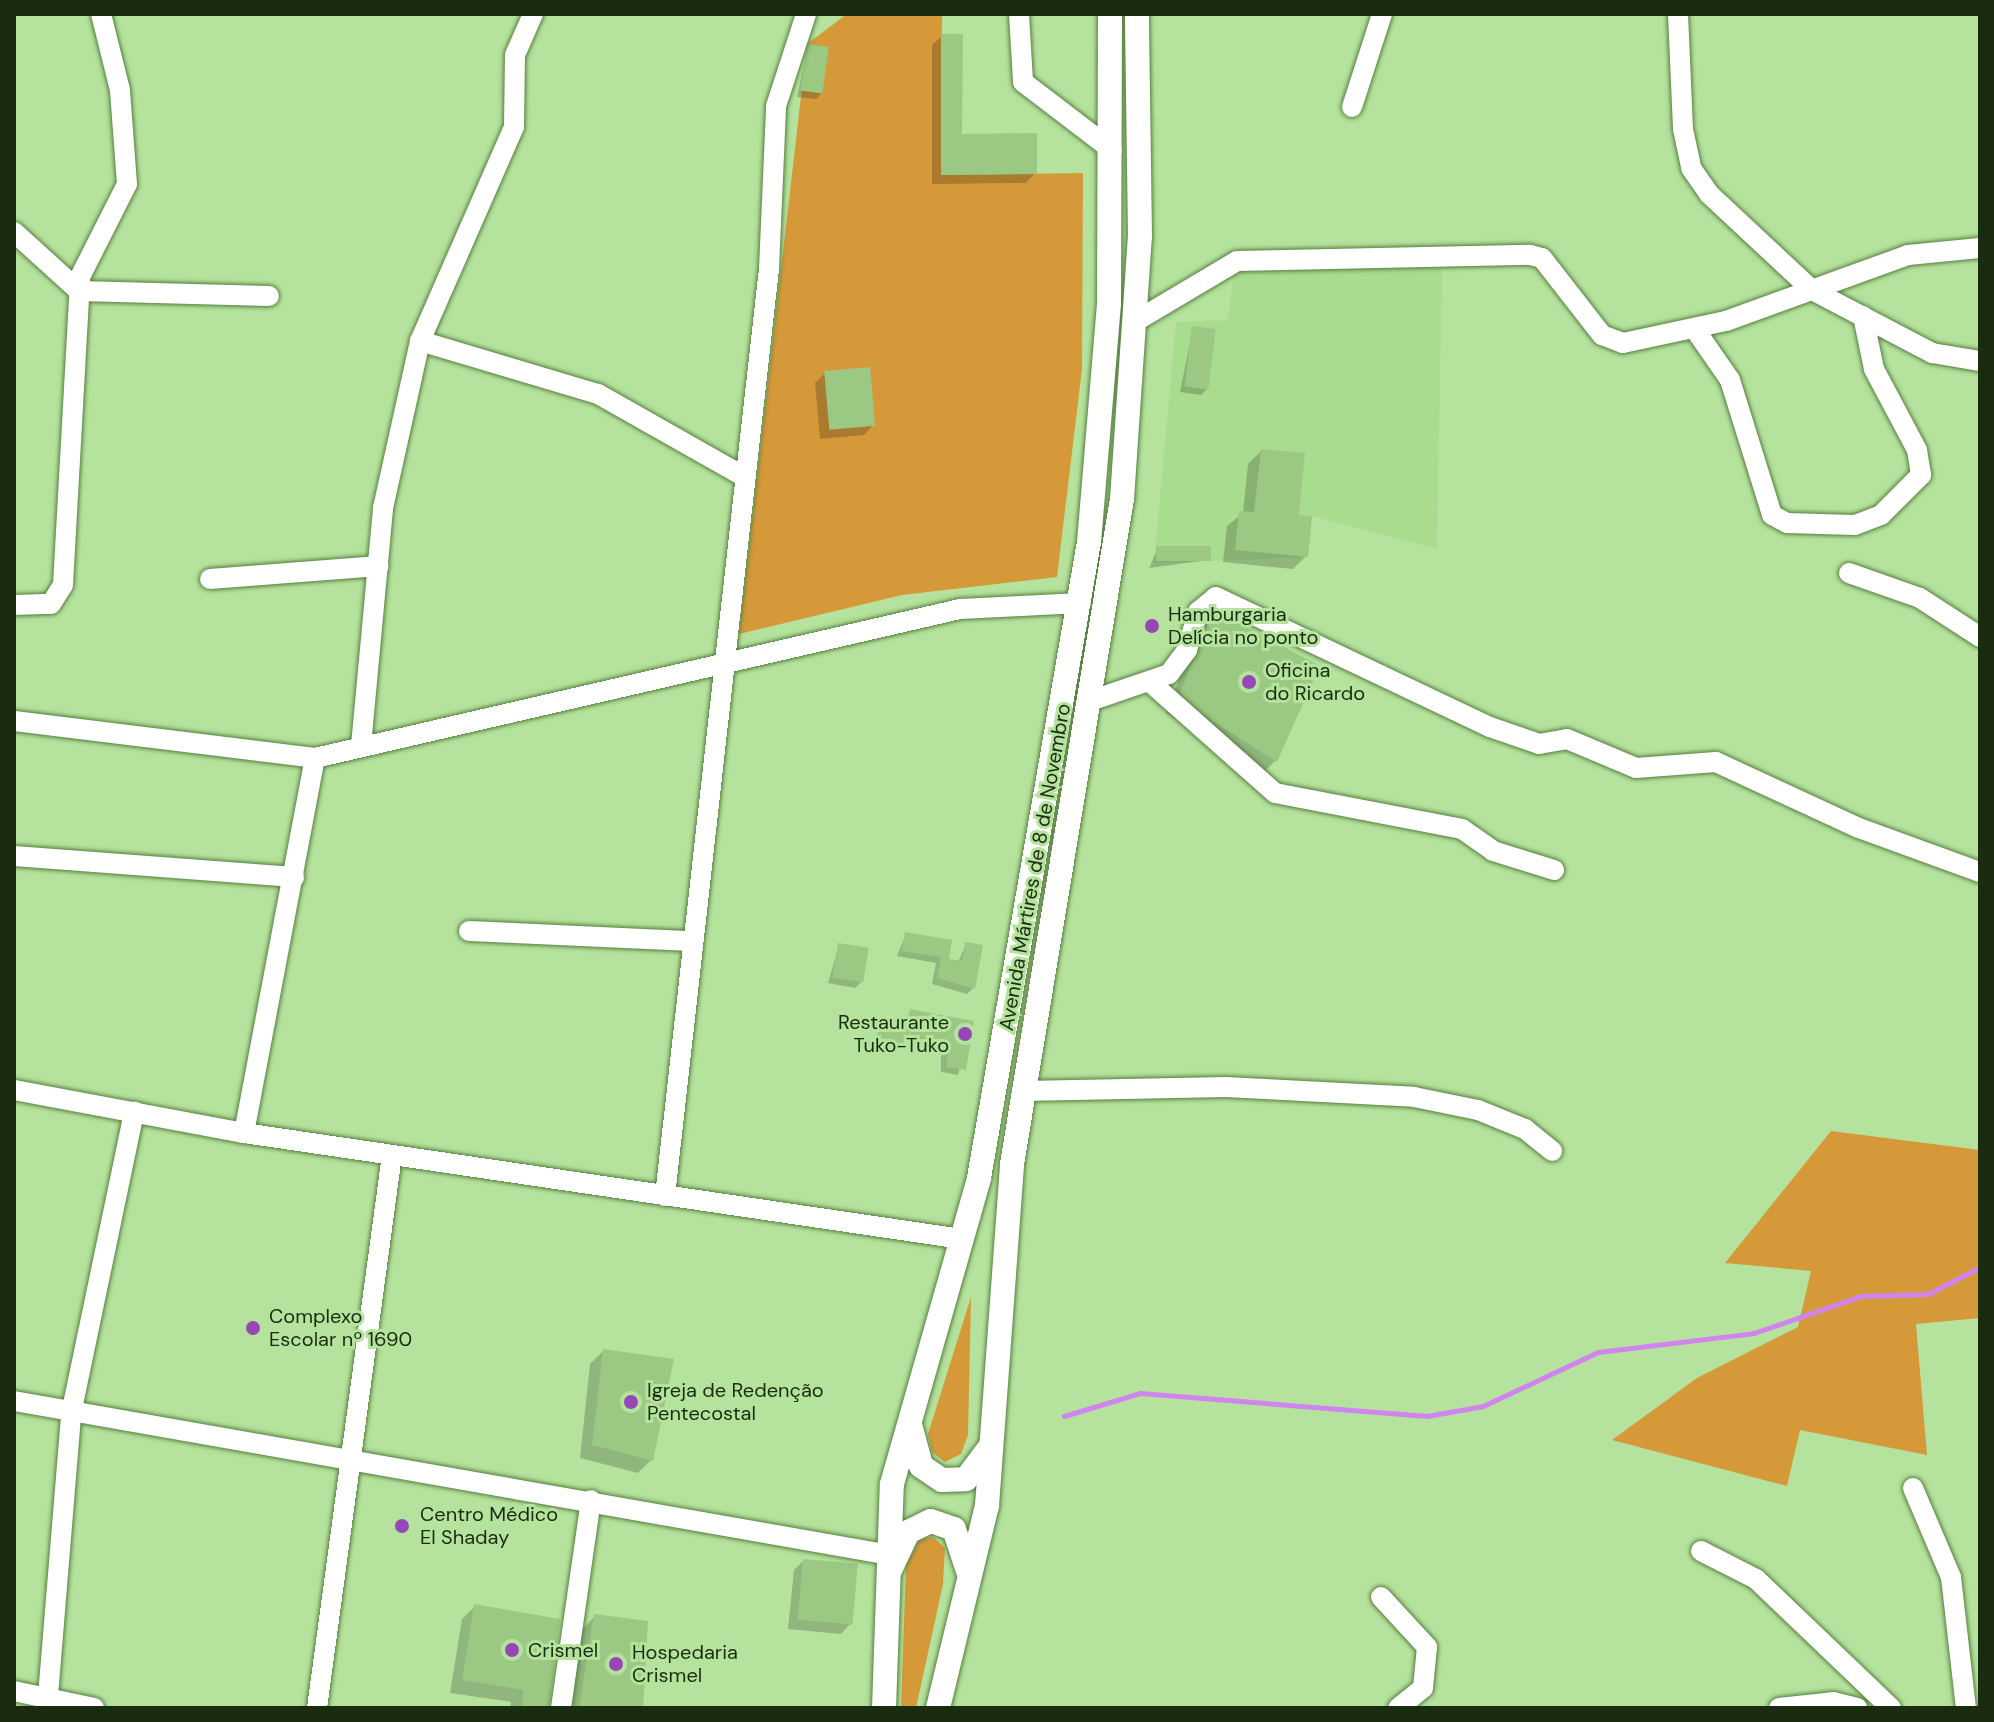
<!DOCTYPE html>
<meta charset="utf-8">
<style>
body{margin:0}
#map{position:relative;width:1994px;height:1722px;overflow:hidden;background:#b5e39d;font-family:"DM Sans",sans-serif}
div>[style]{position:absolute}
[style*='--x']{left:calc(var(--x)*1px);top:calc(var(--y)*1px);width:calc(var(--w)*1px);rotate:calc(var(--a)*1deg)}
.built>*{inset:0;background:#a9dc8f}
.green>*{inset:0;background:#d5993a}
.shadow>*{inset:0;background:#0003}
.stream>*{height:5px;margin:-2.5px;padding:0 2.5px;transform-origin:2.5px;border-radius:2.5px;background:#cf84ef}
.building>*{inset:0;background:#9bc983;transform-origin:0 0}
.roads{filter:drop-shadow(0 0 2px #567f3e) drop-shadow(0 0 2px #567f3e)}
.minor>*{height:20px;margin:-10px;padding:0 10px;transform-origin:10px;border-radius:10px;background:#fff}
.major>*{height:24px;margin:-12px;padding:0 12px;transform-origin:12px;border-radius:12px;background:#fff}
.dots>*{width:22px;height:22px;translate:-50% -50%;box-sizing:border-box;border:4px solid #b5e39d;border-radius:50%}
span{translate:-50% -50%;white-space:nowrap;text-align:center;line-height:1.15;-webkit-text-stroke:6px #b5e39d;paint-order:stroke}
.poi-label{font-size:20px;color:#1a2c10}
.left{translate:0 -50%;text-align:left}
.right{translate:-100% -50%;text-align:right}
.street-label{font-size:20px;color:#1a2c10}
.frame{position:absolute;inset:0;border:16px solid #1a2c10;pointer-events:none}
</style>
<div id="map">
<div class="built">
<i style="clip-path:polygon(1442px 266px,1437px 549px,1312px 516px,1308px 557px,1154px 563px,1176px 322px,1228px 320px,1234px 272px)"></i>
</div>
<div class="green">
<i style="clip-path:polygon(847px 14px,942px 14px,941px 175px,1083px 173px,1082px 369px,1057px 577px,902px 595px,739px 634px,807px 44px)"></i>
<i style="clip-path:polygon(1831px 1131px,1980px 1150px,1980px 1318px,1916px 1324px,1927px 1455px,1800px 1430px,1787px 1486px,1612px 1440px,1697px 1378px,1798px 1327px,1811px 1271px,1725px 1263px)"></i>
<i style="clip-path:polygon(971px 1297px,968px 1435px,961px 1454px,945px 1462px,932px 1452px,928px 1434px)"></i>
<i style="clip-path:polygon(933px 1537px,945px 1548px,943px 1584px,916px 1708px,901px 1708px,906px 1566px,919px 1540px)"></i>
</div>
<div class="shadow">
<i style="clip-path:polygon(942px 36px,960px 136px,1035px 173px,1026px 183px,932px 184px,932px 45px)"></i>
<i style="clip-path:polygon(808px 46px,822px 93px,816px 99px,797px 97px)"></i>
<i style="clip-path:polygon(1193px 328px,1207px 389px,1201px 395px,1180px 392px)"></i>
<i style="clip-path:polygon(825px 373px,873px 425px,864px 435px,820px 439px,815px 383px)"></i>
<i style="clip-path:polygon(1261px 451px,1296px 516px,1306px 556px,1293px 569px,1223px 562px,1227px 526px,1243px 513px,1248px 464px)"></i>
<i style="clip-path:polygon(1157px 550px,1209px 560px,1149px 568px)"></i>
<i style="clip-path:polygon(1213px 612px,1276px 760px,1263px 773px,1166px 713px,1200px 625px)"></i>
<i style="clip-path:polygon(906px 934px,947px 960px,958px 962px,966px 944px,973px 988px,967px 994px,932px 984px,936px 963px,897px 956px)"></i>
<i style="clip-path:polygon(839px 945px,861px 982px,855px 988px,828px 983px)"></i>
<i style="clip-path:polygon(911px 1012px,972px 1022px,958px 1075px,941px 1072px,941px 1048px,902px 1041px,896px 1051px,872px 1047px,880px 1028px,902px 1031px)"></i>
<i style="clip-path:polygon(603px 1351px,651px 1460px,638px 1473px,580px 1458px,590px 1364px)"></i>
<i style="clip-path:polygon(803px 1561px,850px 1624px,841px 1634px,788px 1629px,794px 1570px)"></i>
<i style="clip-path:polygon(475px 1606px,547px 1708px,510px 1708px,511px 1702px,450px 1693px,462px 1619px)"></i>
<i style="clip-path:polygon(595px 1616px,641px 1708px,569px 1708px,582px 1630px)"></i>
</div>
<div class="stream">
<i style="--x:1064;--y:1416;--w:79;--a:-16.8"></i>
<i style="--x:1140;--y:1393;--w:288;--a:4.6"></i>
<i style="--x:1427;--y:1416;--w:57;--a:-10.1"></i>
<i style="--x:1483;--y:1406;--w:127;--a:-25.2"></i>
<i style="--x:1598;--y:1352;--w:157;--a:-6.9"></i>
<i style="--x:1754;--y:1333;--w:113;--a:-19.1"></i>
<i style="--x:1861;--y:1296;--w:67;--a:-1.7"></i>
<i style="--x:1928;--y:1294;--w:59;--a:-27.4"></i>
</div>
<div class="building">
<i style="clip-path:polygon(941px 34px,963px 34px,962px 134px,1037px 133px,1037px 174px,941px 175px)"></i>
<i style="left:807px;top:44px;width:22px;height:47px;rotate:8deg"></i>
<i style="left:1192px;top:326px;width:24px;height:61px;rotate:7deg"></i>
<i style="left:870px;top:367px;width:59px;height:46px;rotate:85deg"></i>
<i style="clip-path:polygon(1261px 449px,1305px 453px,1299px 515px,1312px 516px,1308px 557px,1235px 550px,1239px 511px,1254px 512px)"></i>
<i style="left:1211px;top:546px;width:15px;height:55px;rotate:90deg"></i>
<i style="clip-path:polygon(1213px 610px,1320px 666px,1277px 762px,1178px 699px)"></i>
<i style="clip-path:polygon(905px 932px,952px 940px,949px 959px,962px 961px,965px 942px,983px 945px,975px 989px,937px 978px,941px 957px,902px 951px)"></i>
<i style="left:838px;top:943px;width:31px;height:35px;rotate:9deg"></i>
<i style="clip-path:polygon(910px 1009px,974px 1021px,966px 1070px,946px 1067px,950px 1043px,905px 1035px,904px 1046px,877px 1041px,879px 1025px,906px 1030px)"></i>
<i style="clip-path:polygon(603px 1349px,674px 1359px,653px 1461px,592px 1445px)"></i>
<i style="left:803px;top:1559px;width:55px;height:61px;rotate:5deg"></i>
<i style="clip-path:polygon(474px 1604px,560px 1619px,549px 1708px,522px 1708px,523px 1690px,462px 1680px)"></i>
<i style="clip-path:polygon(594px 1614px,648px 1621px,643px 1708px,579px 1708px)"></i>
</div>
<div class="roads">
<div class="minor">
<i style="--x:1019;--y:14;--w:68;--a:86.6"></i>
<i style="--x:1023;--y:82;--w:112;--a:37.4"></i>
<i style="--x:1678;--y:14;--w:115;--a:87.5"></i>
<i style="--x:1683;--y:129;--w:40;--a:78"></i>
<i style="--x:1691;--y:168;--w:32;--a:55"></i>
<i style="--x:1709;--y:194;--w:141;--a:43"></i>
<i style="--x:1812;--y:290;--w:136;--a:27.7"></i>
<i style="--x:1932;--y:353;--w:49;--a:9.5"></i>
<i style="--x:1352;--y:107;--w:98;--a:-72.1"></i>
<i style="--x:14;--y:232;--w:88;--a:42.2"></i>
<i style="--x:79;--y:291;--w:190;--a:1.5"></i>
<i style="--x:1136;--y:321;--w:117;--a:-30.7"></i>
<i style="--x:1237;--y:261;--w:293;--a:-1.2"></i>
<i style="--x:1530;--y:255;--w:12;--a:14"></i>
<i style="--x:1542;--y:258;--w:98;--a:52.1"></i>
<i style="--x:1602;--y:335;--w:22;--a:21"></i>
<i style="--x:1623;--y:343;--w:105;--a:-12.1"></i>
<i style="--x:1726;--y:321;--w:194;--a:-19.9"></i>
<i style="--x:1908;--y:255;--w:72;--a:-5.6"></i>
<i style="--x:1694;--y:328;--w:63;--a:55.3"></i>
<i style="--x:1730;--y:380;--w:141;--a:72.7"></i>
<i style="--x:1772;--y:515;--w:17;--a:28"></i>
<i style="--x:1787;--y:523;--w:68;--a:1.7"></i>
<i style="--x:1855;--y:525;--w:28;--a:-21"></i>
<i style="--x:1881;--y:515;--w:57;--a:-45"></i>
<i style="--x:1921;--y:475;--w:25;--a:-99"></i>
<i style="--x:1917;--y:450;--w:92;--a:-118"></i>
<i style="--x:1874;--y:369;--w:54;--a:-101.7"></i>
<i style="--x:420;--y:341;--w:186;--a:16.6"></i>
<i style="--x:598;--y:394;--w:169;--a:29.5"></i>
<i style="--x:1849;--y:573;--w:75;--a:19.4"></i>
<i style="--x:1920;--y:598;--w:72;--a:33"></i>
<i style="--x:210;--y:579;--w:169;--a:-4.4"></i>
<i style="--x:14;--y:605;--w:37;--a:-2"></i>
<i style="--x:51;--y:604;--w:22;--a:-58"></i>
<i style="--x:63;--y:585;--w:308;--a:-86.8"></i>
<i style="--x:80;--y:277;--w:104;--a:-63.2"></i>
<i style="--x:127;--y:184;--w:94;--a:-94.3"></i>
<i style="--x:120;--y:90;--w:78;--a:-104"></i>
<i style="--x:1150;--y:682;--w:167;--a:41.6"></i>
<i style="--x:1275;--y:793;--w:190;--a:10.9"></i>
<i style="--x:1462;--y:829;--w:38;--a:35"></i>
<i style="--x:1493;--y:851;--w:64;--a:17.3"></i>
<i style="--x:1090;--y:701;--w:83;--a:-18.9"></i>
<i style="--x:1169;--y:674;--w:30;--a:-53"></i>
<i style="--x:1187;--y:650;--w:40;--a:-74"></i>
<i style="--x:1198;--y:612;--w:23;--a:-40"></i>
<i style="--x:1216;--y:597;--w:303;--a:25.4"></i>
<i style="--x:1490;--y:727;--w:52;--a:19.1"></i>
<i style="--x:1539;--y:744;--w:28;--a:-10"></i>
<i style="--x:1567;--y:739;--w:75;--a:22.8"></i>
<i style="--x:1636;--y:768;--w:80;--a:-4.3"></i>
<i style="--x:1716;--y:762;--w:157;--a:24.8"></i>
<i style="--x:1859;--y:828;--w:129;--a:20"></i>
<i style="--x:14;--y:721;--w:303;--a:7"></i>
<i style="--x:315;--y:758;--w:662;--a:-13.01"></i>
<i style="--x:960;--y:609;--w:121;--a:-2.8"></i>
<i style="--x:361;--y:746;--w:239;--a:-84.7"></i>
<i style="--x:383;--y:508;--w:171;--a:-77.5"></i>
<i style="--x:420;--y:341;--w:234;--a:-66.3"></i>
<i style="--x:514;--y:127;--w:72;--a:-89.2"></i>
<i style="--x:515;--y:55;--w:45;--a:-66.3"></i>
<i style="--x:14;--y:856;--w:281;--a:4.3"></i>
<i style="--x:469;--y:931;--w:224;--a:2.6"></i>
<i style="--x:14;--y:1090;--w:234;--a:10.6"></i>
<i style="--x:244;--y:1133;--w:726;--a:8.4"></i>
<i style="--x:1024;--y:1091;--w:202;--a:-1.1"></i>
<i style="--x:1226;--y:1087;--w:188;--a:3"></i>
<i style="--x:1414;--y:1097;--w:65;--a:11.5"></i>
<i style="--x:1478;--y:1110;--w:51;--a:22"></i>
<i style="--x:1525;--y:1129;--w:35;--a:39"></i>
<i style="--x:244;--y:1133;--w:382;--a:-79.3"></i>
<i style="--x:665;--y:1196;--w:933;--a:-83.6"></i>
<i style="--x:769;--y:269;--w:163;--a:-87.5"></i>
<i style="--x:776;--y:106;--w:97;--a:-71.9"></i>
<i style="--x:14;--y:1401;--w:883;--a:9.97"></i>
<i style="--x:1913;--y:1488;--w:97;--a:66.9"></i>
<i style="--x:1951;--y:1577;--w:132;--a:83.5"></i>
<i style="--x:1701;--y:1551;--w:62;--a:27"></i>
<i style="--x:1756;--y:1579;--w:187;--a:43.7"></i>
<i style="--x:1381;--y:1597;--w:68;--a:47.4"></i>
<i style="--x:1427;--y:1647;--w:41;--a:95.6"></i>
<i style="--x:1423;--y:1688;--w:32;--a:141"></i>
<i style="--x:14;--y:1691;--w:82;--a:12"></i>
<i style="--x:48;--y:1696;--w:283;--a:-85.3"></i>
<i style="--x:71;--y:1414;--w:309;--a:-78.2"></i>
<i style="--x:317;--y:1708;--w:558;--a:-82.28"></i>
<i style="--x:561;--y:1708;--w:210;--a:-81.8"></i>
<i style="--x:1779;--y:1708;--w:54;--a:-6.3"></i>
<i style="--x:1833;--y:1702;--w:25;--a:14"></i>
</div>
<div class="major">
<i style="--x:911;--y:1428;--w:39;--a:75"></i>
<i style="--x:921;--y:1466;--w:25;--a:34"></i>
<i style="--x:942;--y:1480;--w:24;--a:-2"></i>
<i style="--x:966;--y:1479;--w:40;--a:-53"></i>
<i style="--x:890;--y:1570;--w:42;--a:-64.7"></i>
<i style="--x:908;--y:1532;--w:25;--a:-26"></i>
<i style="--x:931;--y:1521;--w:24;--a:19"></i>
<i style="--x:954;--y:1529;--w:44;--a:71.6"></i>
<i style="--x:884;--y:1708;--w:224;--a:-88"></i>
<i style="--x:892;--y:1484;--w:318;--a:-74.1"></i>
<i style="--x:979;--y:1178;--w:645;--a:-80.19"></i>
<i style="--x:1089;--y:542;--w:239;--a:-85.2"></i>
<i style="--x:1109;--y:304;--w:290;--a:-89.8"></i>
<i style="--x:938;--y:1708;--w:208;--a:-76.4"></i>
<i style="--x:987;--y:1506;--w:343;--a:-85.8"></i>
<i style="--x:1012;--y:1164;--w:674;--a:-80.61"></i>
<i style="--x:1122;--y:499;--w:263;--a:-86.1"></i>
<i style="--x:1140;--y:237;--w:223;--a:-90.8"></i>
</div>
</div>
<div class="dots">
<i style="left:1152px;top:626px;background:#9746b6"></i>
<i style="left:1249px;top:682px;background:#9746b6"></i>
<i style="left:965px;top:1034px;background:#9746b6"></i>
<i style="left:253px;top:1328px;background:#9746b6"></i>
<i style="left:631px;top:1402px;background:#9746b6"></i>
<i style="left:402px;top:1526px;background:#9746b6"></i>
<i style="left:512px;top:1650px;background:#9746b6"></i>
<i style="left:616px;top:1664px;background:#9746b6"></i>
</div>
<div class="poi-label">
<span class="left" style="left:1168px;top:626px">Hamburgaria<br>Delícia no ponto</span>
<span class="left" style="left:1265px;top:682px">Oficina<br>do Ricardo</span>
<span class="right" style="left:949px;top:1034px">Restaurante<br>Tuko-Tuko</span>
<span class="left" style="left:269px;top:1328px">Complexo<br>Escolar nº 1690</span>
<span class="left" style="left:647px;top:1402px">Igreja de Redenção<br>Pentecostal</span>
<span class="left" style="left:420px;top:1526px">Centro Médico<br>El Shaday</span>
<span class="left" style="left:528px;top:1650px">Crismel</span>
<span class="left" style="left:632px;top:1664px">Hospedaria<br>Crismel</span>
</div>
<div class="street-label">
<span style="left:1035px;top:867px;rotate:-80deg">Avenida Mártires de 8 de Novembro</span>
</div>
<div class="frame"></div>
</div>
